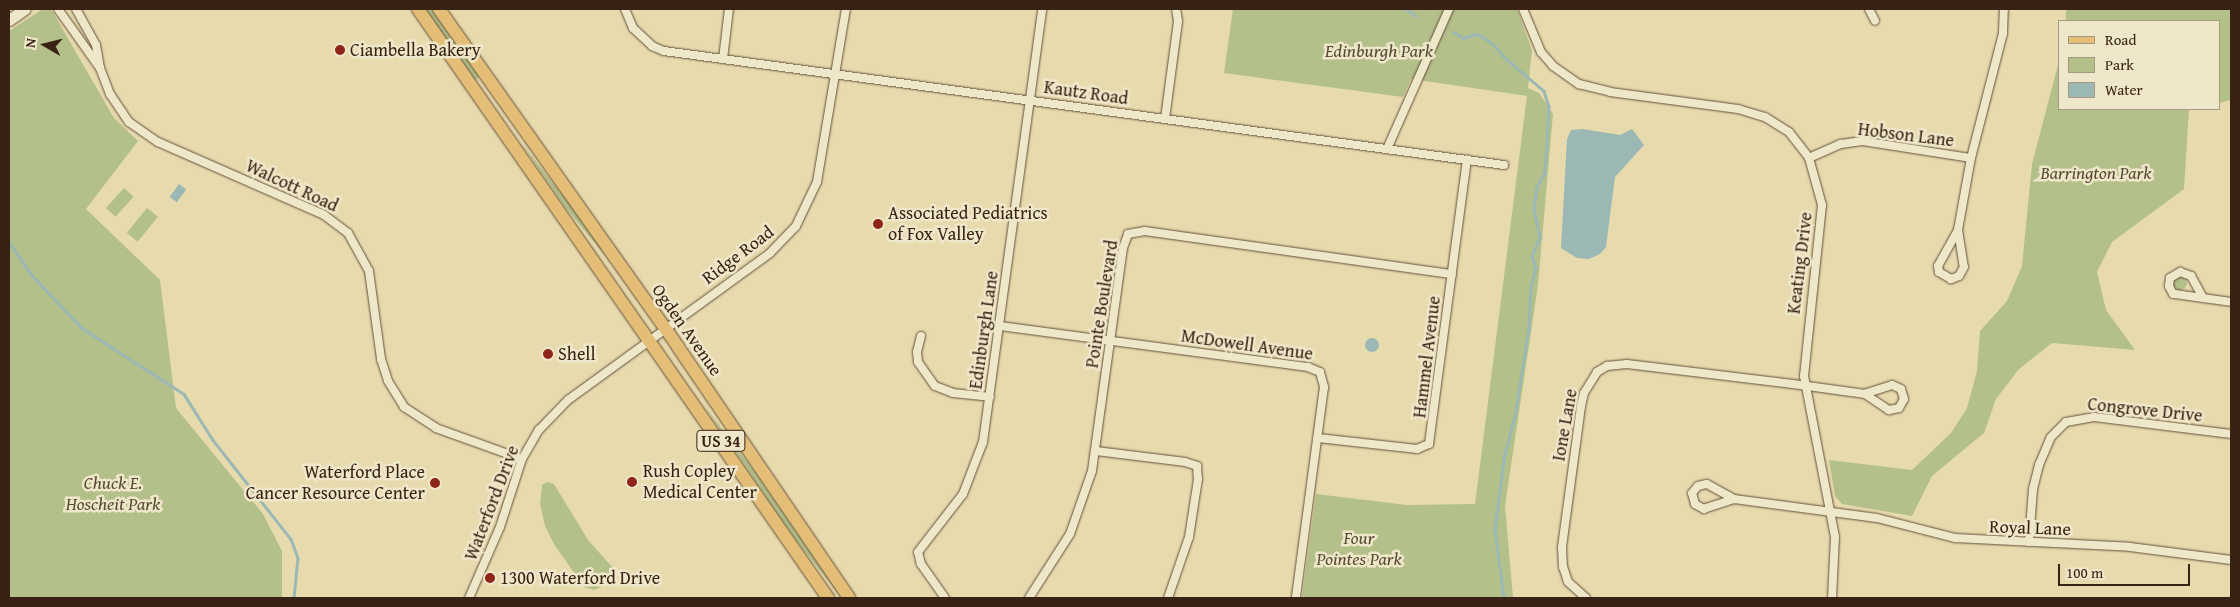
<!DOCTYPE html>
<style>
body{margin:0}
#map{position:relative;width:2240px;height:607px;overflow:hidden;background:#e7daad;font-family:"Gentium Book Plus",serif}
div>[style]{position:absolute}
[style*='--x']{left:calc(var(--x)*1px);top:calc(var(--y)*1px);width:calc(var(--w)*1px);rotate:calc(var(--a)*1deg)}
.green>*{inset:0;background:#b4c08a;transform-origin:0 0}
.round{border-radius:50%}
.water>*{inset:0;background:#9bb8b5;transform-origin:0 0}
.stream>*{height:2.5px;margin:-1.25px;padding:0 1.25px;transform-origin:1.25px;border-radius:1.25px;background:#9bb8b5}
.roads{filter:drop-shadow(0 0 1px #64503a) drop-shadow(0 0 1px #64503a)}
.street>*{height:8px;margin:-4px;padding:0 4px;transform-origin:4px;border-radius:4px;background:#efe7ca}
.secondary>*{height:11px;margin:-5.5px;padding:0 5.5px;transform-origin:5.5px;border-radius:5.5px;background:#efe7ca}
.primary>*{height:12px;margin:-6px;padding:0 6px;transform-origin:6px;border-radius:6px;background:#e4bd76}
.dots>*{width:14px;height:14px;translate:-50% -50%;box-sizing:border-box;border:2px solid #efe7ca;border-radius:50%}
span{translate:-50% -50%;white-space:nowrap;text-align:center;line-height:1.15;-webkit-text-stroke:5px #efe7ca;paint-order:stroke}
.shield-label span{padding:1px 4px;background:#efe7ca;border:1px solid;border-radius:4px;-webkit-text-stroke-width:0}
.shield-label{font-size:16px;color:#382214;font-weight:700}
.poi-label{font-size:18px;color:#382214}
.left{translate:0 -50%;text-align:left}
.right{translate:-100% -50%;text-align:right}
.park-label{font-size:18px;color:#574a32;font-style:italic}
.street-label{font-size:18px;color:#382214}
.frame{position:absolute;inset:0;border:10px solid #382214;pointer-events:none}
.legend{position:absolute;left:2058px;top:20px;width:162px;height:90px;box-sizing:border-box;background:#efe7ca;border:1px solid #a69881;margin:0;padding:6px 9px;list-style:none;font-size:15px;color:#382214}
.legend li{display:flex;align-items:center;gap:10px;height:25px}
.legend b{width:25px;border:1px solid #a69881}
.north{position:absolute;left:20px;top:20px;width:50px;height:50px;-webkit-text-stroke:4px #efe7ca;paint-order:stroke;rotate:278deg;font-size:14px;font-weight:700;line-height:20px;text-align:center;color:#382214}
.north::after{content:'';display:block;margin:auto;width:18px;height:22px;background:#382214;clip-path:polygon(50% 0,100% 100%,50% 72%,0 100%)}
.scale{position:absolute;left:2058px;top:564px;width:132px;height:22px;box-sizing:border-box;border:2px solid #382214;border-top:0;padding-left:6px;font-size:15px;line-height:18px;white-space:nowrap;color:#382214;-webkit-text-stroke:4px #efe7ca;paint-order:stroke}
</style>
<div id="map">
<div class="green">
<i style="clip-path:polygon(43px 9px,51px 9px,114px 118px,138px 141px,86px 209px,160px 280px,176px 408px,263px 514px,282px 551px,282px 598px,9px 598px,9px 31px)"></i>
<i style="clip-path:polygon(425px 9px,432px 9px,480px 76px,475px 81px)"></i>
<i style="clip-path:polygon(1233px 9px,1517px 9px,1532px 50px,1528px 88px,1539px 93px,1553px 114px,1538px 285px,1505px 506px,1513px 598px,1302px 598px,1316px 494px,1407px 505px,1475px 504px,1527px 96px,1411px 79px,1403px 97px,1224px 73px)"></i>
<i style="clip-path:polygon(2066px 9px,2231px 9px,2231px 100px,2219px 103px,2219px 21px,2066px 21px)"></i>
<i style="clip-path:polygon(2059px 61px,2059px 109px,2189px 109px,2184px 189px,2112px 242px,2097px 272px,2106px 310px,2135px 350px,2052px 343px,2019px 369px,1996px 399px,1984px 433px,1932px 476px,1912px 516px,1842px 504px,1835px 496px,1829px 460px,1912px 470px,1951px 433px,1967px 408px,1977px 371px,1980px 331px,2007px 301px,2022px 266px,2032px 164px)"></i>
<i style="clip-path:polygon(522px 144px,573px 208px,614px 266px,564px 206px)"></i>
<i style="left:124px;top:188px;width:13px;height:27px;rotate:42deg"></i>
<i style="left:147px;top:208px;width:14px;height:32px;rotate:39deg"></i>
<i class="round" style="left:2173px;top:276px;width:14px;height:14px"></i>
<i style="clip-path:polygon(703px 404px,755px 472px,842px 598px,794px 538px)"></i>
<i style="clip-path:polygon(547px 482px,554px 484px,588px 540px,614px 569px,617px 576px,605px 585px,594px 590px,584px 587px,554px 544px,545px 526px,540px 504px,542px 485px)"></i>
</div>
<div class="water">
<i style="clip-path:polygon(1583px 129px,1620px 135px,1632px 129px,1644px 145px,1615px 177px,1606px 247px,1600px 254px,1589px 259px,1577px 258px,1561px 248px,1567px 139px,1571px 130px)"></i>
<i style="left:179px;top:184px;width:9px;height:16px;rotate:36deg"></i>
<i class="round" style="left:1365px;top:338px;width:14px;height:14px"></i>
</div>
<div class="stream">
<i style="--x:1406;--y:9;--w:12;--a:35"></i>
<i style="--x:1454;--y:32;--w:11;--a:34"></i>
<i style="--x:1463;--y:38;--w:13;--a:-18"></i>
<i style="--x:1475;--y:34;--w:7;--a:16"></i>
<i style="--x:1482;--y:36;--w:15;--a:37"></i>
<i style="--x:1494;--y:45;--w:16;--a:50"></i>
<i style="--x:1504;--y:57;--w:52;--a:40.4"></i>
<i style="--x:1544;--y:91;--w:17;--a:73"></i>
<i style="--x:1549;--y:107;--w:66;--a:93.5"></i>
<i style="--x:1545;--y:173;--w:16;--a:120"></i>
<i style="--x:1537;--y:187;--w:22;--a:98"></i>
<i style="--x:1534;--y:209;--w:30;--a:78"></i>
<i style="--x:1540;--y:238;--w:20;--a:114"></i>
<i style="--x:1532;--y:256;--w:13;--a:72"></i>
<i style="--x:1536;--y:268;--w:21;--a:104"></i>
<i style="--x:1531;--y:288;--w:40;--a:92.9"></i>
<i style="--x:1529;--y:328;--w:90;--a:98.9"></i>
<i style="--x:1515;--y:417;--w:38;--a:105"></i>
<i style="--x:1505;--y:454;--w:76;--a:97.6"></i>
<i style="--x:1495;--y:529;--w:70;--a:82.6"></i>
<i style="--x:9;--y:242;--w:40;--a:55.1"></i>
<i style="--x:32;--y:275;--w:73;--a:46.7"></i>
<i style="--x:82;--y:328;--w:121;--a:32.9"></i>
<i style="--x:184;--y:394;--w:54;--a:57.8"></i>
<i style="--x:213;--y:440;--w:126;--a:51.8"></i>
<i style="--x:291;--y:539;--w:20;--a:70"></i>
<i style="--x:298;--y:558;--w:40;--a:95.7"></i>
</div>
<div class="roads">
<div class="street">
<i style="--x:58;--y:9;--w:72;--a:54.6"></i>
<i style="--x:76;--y:9;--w:41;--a:60.9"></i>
<i style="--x:96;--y:45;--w:23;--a:80"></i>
<i style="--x:100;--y:68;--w:28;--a:69"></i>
<i style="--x:110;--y:94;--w:34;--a:56"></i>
<i style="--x:129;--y:122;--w:35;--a:35"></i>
<i style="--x:158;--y:142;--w:181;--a:23.7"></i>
<i style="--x:324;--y:215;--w:30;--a:37"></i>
<i style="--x:348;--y:233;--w:43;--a:61.1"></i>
<i style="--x:369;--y:271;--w:89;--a:82.2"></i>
<i style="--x:381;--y:359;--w:23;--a:72"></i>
<i style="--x:388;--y:381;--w:31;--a:58"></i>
<i style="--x:404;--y:407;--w:38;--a:33"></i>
<i style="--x:436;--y:428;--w:91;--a:19.8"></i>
<i style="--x:625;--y:9;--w:21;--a:67"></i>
<i style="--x:633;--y:28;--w:26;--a:43"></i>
<i style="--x:652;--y:46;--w:13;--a:23"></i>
<i style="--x:664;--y:51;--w:848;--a:7.73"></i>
<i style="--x:1523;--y:9;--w:47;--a:67.3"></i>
<i style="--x:1541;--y:52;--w:18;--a:49"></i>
<i style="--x:1553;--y:66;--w:32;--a:35"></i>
<i style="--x:1579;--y:84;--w:32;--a:14"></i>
<i style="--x:1610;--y:92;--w:129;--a:7.6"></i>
<i style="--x:1738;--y:109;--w:28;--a:17"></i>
<i style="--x:1765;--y:117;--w:28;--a:32"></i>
<i style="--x:1789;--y:132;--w:33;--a:52"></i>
<i style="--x:1809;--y:158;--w:49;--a:74.5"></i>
<i style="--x:1822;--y:205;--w:172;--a:96"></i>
<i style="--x:1804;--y:376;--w:164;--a:79.1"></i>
<i style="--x:1835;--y:537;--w:61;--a:92.8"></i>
<i style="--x:1869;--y:9;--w:13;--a:63"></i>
<i style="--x:723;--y:59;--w:50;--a:-83.2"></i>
<i style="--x:1165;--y:119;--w:99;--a:-82.4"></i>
<i style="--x:1178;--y:21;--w:12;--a:-99"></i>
<i style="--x:1387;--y:149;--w:153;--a:-66.1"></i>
<i style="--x:1809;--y:158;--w:35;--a:-24"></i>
<i style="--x:1841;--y:144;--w:21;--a:-8"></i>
<i style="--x:1862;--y:141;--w:110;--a:8.9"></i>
<i style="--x:1958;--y:230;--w:37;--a:81"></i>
<i style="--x:1964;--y:267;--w:10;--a:119"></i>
<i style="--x:1959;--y:276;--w:9;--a:159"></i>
<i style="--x:1951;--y:279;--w:14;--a:-150"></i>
<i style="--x:1939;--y:272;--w:6;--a:-99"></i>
<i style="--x:1938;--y:266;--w:41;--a:-60.9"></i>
<i style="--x:1958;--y:230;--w:73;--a:-79.8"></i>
<i style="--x:1971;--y:158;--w:129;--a:-75.6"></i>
<i style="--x:2003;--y:33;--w:24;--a:-88"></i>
<i style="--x:2180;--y:272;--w:12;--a:20"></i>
<i style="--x:2191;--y:276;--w:25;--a:61"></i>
<i style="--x:2203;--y:298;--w:30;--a:-172"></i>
<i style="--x:2173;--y:294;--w:9;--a:-117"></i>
<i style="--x:2169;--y:286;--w:8;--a:-83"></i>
<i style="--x:2170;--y:278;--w:12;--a:-31"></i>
<i style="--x:2203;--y:298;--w:28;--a:8"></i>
<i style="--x:1000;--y:326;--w:311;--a:7.6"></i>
<i style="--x:1308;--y:367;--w:13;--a:23"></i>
<i style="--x:1320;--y:372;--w:16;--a:75"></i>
<i style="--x:1324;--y:387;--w:213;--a:97.6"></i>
<i style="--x:921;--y:336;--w:16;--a:104"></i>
<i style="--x:917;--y:352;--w:10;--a:84"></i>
<i style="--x:918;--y:362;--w:29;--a:55"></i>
<i style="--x:935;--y:386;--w:19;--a:21"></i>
<i style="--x:953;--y:393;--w:37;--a:6"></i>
<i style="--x:1318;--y:438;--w:100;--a:6.3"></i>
<i style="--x:1417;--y:449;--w:13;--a:-23"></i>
<i style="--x:1429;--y:444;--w:287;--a:-82.4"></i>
<i style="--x:1096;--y:451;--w:90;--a:7"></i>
<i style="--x:1185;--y:462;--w:13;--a:18"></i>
<i style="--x:1197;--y:466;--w:13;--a:86"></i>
<i style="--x:1198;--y:479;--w:59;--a:98.8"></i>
<i style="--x:1189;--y:537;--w:65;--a:109"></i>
<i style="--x:1734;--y:499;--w:32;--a:162"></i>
<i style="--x:1704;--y:509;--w:10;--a:-151"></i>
<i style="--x:1695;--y:504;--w:11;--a:-105"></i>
<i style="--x:1692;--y:493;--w:9;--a:-49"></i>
<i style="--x:1698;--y:486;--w:9;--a:-13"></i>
<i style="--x:1707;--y:484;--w:31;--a:29"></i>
<i style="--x:1734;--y:499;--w:144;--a:7.6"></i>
<i style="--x:1877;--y:518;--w:81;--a:14.4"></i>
<i style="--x:1955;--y:538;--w:175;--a:2.9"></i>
<i style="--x:2130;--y:547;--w:102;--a:7.3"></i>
<i style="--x:2029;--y:542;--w:53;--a:-85.7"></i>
<i style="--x:2033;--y:489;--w:25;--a:-76"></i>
<i style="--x:2039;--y:465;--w:30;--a:-67"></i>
<i style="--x:2051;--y:437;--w:21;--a:-45"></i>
<i style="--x:2066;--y:422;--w:28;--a:-10"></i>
<i style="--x:2094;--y:417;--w:138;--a:7.1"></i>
<i style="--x:469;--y:598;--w:77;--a:-66.4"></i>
<i style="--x:500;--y:527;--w:71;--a:-72.1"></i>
<i style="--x:522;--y:459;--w:34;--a:-60"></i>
<i style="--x:539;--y:430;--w:42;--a:-46"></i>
<i style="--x:568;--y:400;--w:250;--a:-36"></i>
<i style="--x:770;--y:253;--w:37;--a:-46"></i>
<i style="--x:796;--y:226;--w:49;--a:-64.5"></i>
<i style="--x:817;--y:182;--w:175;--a:-80.5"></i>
<i style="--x:945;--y:598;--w:42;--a:-125.2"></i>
<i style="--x:921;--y:564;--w:12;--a:-104"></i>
<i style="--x:918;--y:552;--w:73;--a:-52.2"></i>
<i style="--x:963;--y:494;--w:56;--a:-69"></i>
<i style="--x:983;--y:442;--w:437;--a:-82.2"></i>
<i style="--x:1029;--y:598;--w:76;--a:-57.4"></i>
<i style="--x:1070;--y:534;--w:67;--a:-70.8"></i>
<i style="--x:1092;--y:471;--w:225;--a:-82.1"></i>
<i style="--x:1123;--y:248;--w:15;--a:-70"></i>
<i style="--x:1128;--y:234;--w:17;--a:-10"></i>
<i style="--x:1145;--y:231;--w:310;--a:8"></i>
<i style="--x:1586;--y:598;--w:24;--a:-138"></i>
<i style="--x:1568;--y:582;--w:16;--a:-108"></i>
<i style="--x:1563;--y:567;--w:20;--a:-93"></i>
<i style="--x:1562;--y:547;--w:142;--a:-82.3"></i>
<i style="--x:1581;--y:406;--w:13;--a:-77"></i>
<i style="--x:1584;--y:393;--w:25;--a:-58"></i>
<i style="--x:1597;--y:372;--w:12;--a:-31"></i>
<i style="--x:1607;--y:366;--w:20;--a:-6"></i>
<i style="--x:1627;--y:364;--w:167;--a:6.9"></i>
<i style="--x:1793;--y:384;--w:73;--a:7.9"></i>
<i style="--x:1865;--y:394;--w:29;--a:34"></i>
<i style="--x:1889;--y:410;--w:10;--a:-11"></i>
<i style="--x:1899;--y:408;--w:10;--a:-61"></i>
<i style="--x:1904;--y:399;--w:10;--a:-107"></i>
<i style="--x:1901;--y:389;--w:10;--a:-156"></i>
<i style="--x:1892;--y:385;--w:28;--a:162"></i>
</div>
<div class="secondary">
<i style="--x:9;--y:20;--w:19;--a:-35"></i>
</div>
<div class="primary">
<i style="--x:418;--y:9;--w:718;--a:55.16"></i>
<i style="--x:439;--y:9;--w:414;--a:54.7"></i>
<i style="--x:678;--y:347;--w:304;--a:55.7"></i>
</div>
</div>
<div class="dots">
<i style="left:340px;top:50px;background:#8f2418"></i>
<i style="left:878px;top:224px;background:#8f2418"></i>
<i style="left:548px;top:354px;background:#8f2418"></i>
<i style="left:632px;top:482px;background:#8f2418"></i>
<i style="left:435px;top:483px;background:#8f2418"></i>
<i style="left:490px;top:578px;background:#8f2418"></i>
</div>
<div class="shield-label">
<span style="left:721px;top:441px">US 34</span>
</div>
<div class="poi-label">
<span class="left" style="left:350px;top:50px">Ciambella Bakery</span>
<span class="left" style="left:888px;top:224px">Associated Pediatrics<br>of Fox Valley</span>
<span class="left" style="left:558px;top:354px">Shell</span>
<span class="left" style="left:643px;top:482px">Rush Copley<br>Medical Center</span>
<span class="right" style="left:425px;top:483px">Waterford Place<br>Cancer Resource Center</span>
<span class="left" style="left:500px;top:578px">1300 Waterford Drive</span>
</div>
<div class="park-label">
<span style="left:1379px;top:51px">Edinburgh Park</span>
<span style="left:2096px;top:173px">Barrington Park</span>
<span style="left:113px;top:494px">Chuck E.<br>Hoscheit Park</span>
<span style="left:1359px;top:549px">Four<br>Pointes Park</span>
</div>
<div class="street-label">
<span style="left:1086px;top:93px;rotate:8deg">Kautz Road</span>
<span style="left:1906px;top:135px;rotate:7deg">Hobson Lane</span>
<span style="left:292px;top:186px;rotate:25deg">Walcott Road</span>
<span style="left:738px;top:255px;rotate:-37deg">Ridge Road</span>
<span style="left:1800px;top:263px;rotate:-83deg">Keating Drive</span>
<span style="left:1102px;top:304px;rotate:-81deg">Pointe Boulevard</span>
<span style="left:687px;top:330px;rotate:55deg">Ogden Avenue</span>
<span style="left:984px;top:330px;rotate:-82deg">Edinburgh Lane</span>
<span style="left:1247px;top:345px;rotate:8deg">McDowell Avenue</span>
<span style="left:1427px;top:357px;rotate:-83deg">Hammel Avenue</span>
<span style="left:2145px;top:410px;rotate:6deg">Congrove Drive</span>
<span style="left:1565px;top:425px;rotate:-80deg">Ione Lane</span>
<span style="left:492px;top:503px;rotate:-69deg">Waterford Drive</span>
<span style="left:2030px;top:528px;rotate:2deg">Royal Lane</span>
</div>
<div class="frame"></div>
<ul class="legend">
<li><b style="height:6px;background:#e4bd76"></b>Road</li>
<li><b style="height:14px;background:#b4c08a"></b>Park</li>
<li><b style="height:14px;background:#9bb8b5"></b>Water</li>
</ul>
<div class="north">N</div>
<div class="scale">100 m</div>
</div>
